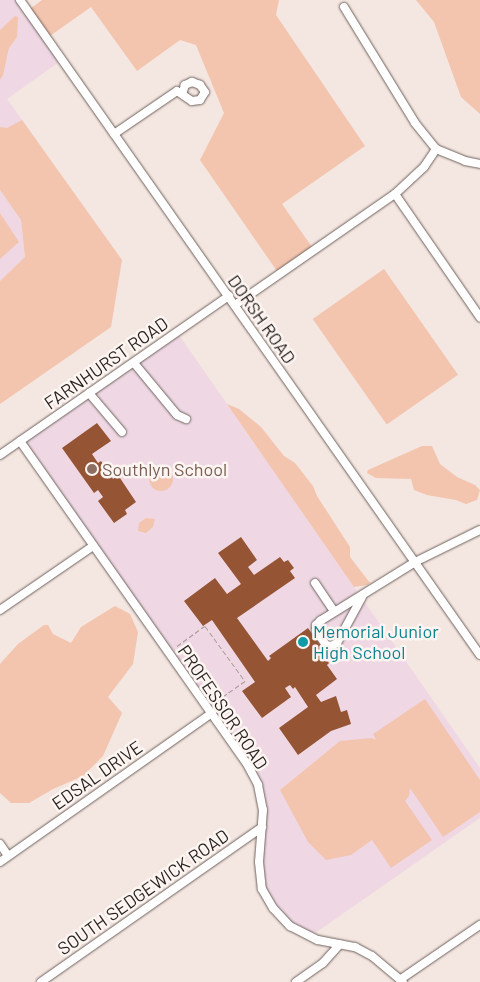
<!DOCTYPE html>
<style>
body{margin:0}
#map{position:relative;width:480px;height:982px;overflow:hidden;background:#f4e6e0;font-family:Barlow,sans-serif}
div>[style]{position:absolute}
[style*='--x']{left:calc(var(--x)*1px);top:calc(var(--y)*1px);width:calc(var(--w)*1px);rotate:calc(var(--a)*1deg)}
.education>*{inset:0;background:#efd8e4}
.green>*{inset:0;background:#f3c4ae;transform-origin:0 0}
.round{border-radius:50%}
.building>*{inset:0;background:#955535}
.path>*{height:1px;margin-top:-0.5px;transform-origin:0;background:repeating-linear-gradient(90deg,#a79c98 0 5px,transparent 0 7.5px)}
.roads{filter:drop-shadow(0 0 1px #6e625d) drop-shadow(0 0 1px #6e625d)}
.minor>*{height:8px;margin:-4px;padding:0 4px;transform-origin:4px;border-radius:4px;background:#fff}
.dots>*{width:14px;height:14px;translate:-50% -50%;box-sizing:border-box;border:2px solid #fdf5f1;border-radius:50%}
span{translate:-50% -50%;white-space:nowrap;text-align:center;line-height:1.15;-webkit-text-stroke:5px #fdf5f1;paint-order:stroke}
.street-label{font-size:18px;color:#241f1d}
.education-label{font-size:18px;color:#785e54}
.left{translate:0 -50%;text-align:left}
.culture-label{font-size:18px;color:#0d838f}
</style>
<div id="map">
<div class="education">
<i style="clip-path:polygon(0 0,20px 0,62px 60px,7px 99px,38px 142px,0 169px)"></i>
<i style="clip-path:polygon(0 190px,21px 220px,25px 258px,0 281px)"></i>
<i style="clip-path:polygon(177px 332px,480px 768px,480px 818px,311px 936px,290px 926px,262px 889px,262px 827px,258px 785px,20px 441px)"></i>
</div>
<div class="green">
<i style="clip-path:polygon(42px 0,279px 0,276px 15px,365px 146px,282px 204px,314px 250px,279px 274px,200px 160px,224px 113px,196px 45px,180px 40px,137px 71px,91px 7px,47px 38px,27px 11px)"></i>
<i style="clip-path:polygon(416px 0,480px 0,480px 114px,461px 97px,434px 22px)"></i>
<i style="clip-path:polygon(15px 16px,18px 17px,17px 37px,9px 48px,3px 75px,0 80px,0 30px)"></i>
<i style="clip-path:polygon(22px 120px,122px 260px,111px 327px,0 404px,0 281px,25px 257px,21px 220px,0 190px,0 127px,7px 128px)"></i>
<i style="clip-path:polygon(0 213px,19px 242px,0 259px)"></i>
<i style="left:384px;top:269px;width:129px;height:87px;rotate:55deg"></i>
<i style="clip-path:polygon(227px 404px,239px 409px,261px 427px,284px 456px,295px 463px,313px 486px,317px 496px,350px 547px,350px 557px,370px 583px,367px 585px,354px 587px)"></i>
<i style="clip-path:polygon(422px 446px,432px 446px,440px 464px,457px 477px,475px 485px,480px 490px,477px 500px,466px 504px,456px 500px,427px 495px,414px 490px,411px 479px,376px 478px,367px 473px,368px 470px)"></i>
<i class="round" style="left:149px;top:467px;width:24px;height:24px"></i>
<i style="clip-path:polygon(146px 518px,155px 519px,153px 527px,146px 533px,138px 531px,139px 523px)"></i>
<i style="clip-path:polygon(115px 606px,130px 614px,138px 632px,133px 664px,108px 697px,122px 713px,103px 756px,83px 776px,53px 789px,29px 803px,11px 803px,0 793px,0 664px,18px 644px,44px 625px,48px 625px,53px 634px,71px 643px,81px 627px)"></i>
<i style="clip-path:polygon(425px 699px,480px 780px,480px 812px,443px 837px,410px 788px,409px 796px,405px 801px,432px 840px,391px 868px,372px 840px,351px 855px,326px 860px,308px 842px,280px 790px,340px 741px,371px 738px,376px 740px,373px 734px)"></i>
</div>
<div class="building">
<i style="clip-path:polygon(97px 423px,111px 441px,92px 454px,98px 463px,101px 461px,113px 479px,118px 475px,136px 502px,125px 510px,127px 514px,114px 523px,98px 501px,103px 497px,98px 490px,94px 493px,62px 448px)"></i>
<i style="clip-path:polygon(241px 537px,257px 560px,248px 567px,254px 575px,280px 557px,284px 562px,288px 560px,294px 568px,290px 571px,295px 578px,237px 618px,268px 661px,271px 658px,269px 656px,308px 628px,329px 657px,326px 659px,329px 663px,327px 665px,337px 679px,316px 695px,321px 702px,336px 696px,341px 712px,347px 710px,351px 724px,331px 731px,298px 755px,279px 728px,308px 707px,295px 687px,293px 689px,290px 685px,285px 688px,291px 697px,262px 718px,242px 691px,255px 682px,212px 620px,203px 626px,184px 601px,215px 578px,227px 594px,241px 584px,218px 553px)"></i>
</div>
<div class="path">
<i style="--x:177;--y:646;--w:34;--a:-36"></i>
<i style="--x:205;--y:626;--w:68;--a:54"></i>
<i style="--x:245;--y:681;--w:35;--a:145"></i>
</div>
<div class="roads">
<div class="minor">
<i style="--x:20;--y:0;--w:800;--a:54.92"></i>
<i style="--x:344;--y:7;--w:136;--a:58.5"></i>
<i style="--x:415;--y:123;--w:33;--a:51"></i>
<i style="--x:436;--y:149;--w:31;--a:22"></i>
<i style="--x:465;--y:161;--w:15;--a:11"></i>
<i style="--x:114;--y:134;--w:76;--a:-34.3"></i>
<i style="--x:177;--y:91;--w:18;--a:34"></i>
<i style="--x:192;--y:101;--w:8;--a:-7"></i>
<i style="--x:200;--y:100;--w:9;--a:-58"></i>
<i style="--x:205;--y:92;--w:9;--a:-126"></i>
<i style="--x:200;--y:85;--w:9;--a:-159"></i>
<i style="--x:192;--y:82;--w:8;--a:157"></i>
<i style="--x:185;--y:85;--w:9;--a:108"></i>
<i style="--x:395;--y:194;--w:150;--a:55.4"></i>
<i style="--x:235;--y:305;--w:195;--a:-34.8"></i>
<i style="--x:395;--y:194;--w:40;--a:-43"></i>
<i style="--x:424;--y:167;--w:22;--a:-56"></i>
<i style="--x:134;--y:363;--w:67;--a:50.4"></i>
<i style="--x:177;--y:415;--w:10;--a:24"></i>
<i style="--x:89;--y:393;--w:51;--a:49.8"></i>
<i style="--x:20;--y:441;--w:393;--a:54.9"></i>
<i style="--x:246;--y:762;--w:26;--a:62"></i>
<i style="--x:258;--y:785;--w:25;--a:79"></i>
<i style="--x:263;--y:810;--w:52;--a:94.4"></i>
<i style="--x:259;--y:862;--w:27;--a:84"></i>
<i style="--x:262;--y:889;--w:22;--a:60"></i>
<i style="--x:273;--y:908;--w:25;--a:47"></i>
<i style="--x:290;--y:926;--w:31;--a:27"></i>
<i style="--x:318;--y:940;--w:38;--a:11"></i>
<i style="--x:355;--y:947;--w:19;--a:28"></i>
<i style="--x:372;--y:956;--w:40;--a:40"></i>
<i style="--x:0;--y:455;--w:279;--a:-34.8"></i>
<i style="--x:315;--y:583;--w:34;--a:56"></i>
<i style="--x:362;--y:597;--w:52;--a:118.5"></i>
<i style="--x:337;--y:643;--w:7;--a:153"></i>
<i style="--x:331;--y:646;--w:5;--a:-169"></i>
<i style="--x:326;--y:645;--w:18;--a:-124"></i>
<i style="--x:316;--y:630;--w:5;--a:-90"></i>
<i style="--x:316;--y:625;--w:6;--a:-45"></i>
<i style="--x:320;--y:621;--w:112;--a:-31.8"></i>
<i style="--x:415;--y:562;--w:72;--a:-26.2"></i>
<i style="--x:0;--y:610;--w:113;--a:-34.5"></i>
<i style="--x:0;--y:844;--w:14;--a:56"></i>
<i style="--x:0;--y:862;--w:259;--a:-35.1"></i>
<i style="--x:401;--y:979;--w:96;--a:-34.4"></i>
<i style="--x:41;--y:982;--w:270;--a:-35"></i>
<i style="--x:296;--y:982;--w:33;--a:-35"></i>
<i style="--x:323;--y:963;--w:25;--a:-48"></i>
</div>
</div>
<div class="dots">
<i style="left:92px;top:469px;background:#8d6e63"></i>
<i style="left:303px;top:642px;background:#0f9aa8"></i>
</div>
<div class="street-label">
<span style="left:262px;top:319px;rotate:55deg">DORSH ROAD</span>
<span style="left:106px;top:363px;rotate:-35deg">FARNHURST ROAD</span>
<span style="left:223px;top:707px;rotate:56deg">PROFESSOR ROAD</span>
<span style="left:97px;top:775px;rotate:-35deg">EDSAL DRIVE</span>
<span style="left:143px;top:892px;rotate:-35deg">SOUTH SEDGEWICK ROAD</span>
</div>
<div class="education-label">
<span class="left" style="left:102px;top:469px">Southlyn School</span>
</div>
<div class="culture-label">
<span class="left" style="left:313px;top:642px">Memorial Junior<br>High School</span>
</div>
</div>
